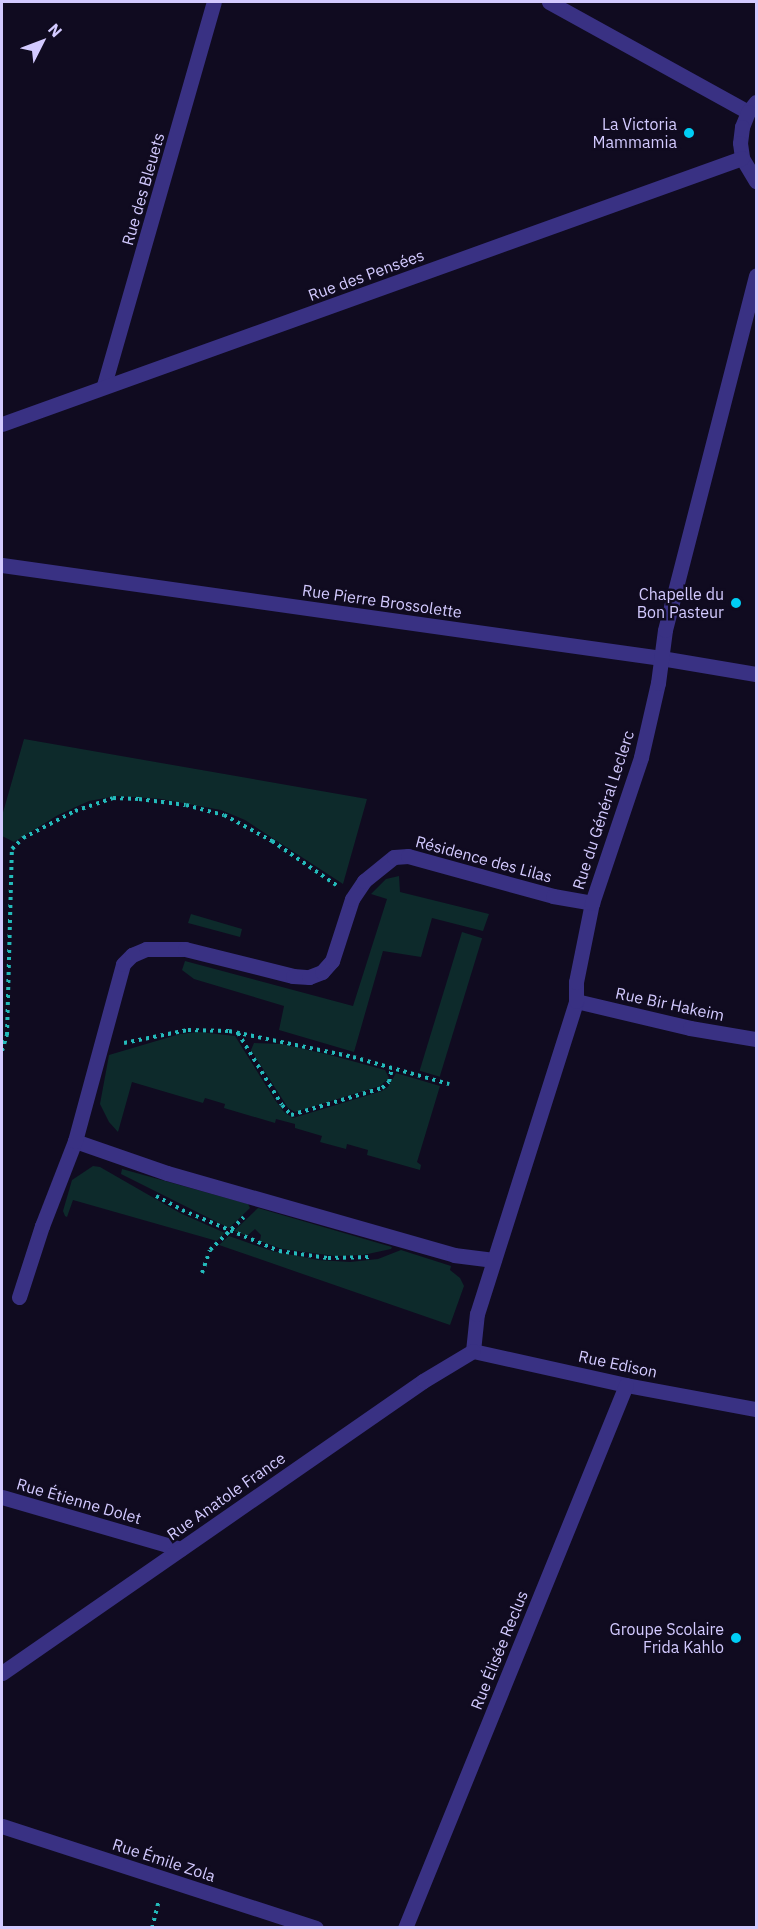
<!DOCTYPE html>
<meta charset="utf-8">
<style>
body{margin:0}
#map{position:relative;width:758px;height:1929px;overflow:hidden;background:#100b20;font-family:"IBM Plex Sans",sans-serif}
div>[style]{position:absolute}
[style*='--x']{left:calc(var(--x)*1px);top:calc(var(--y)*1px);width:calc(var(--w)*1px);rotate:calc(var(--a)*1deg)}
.green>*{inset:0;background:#0d2a2b;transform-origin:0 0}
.path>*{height:4px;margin-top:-2px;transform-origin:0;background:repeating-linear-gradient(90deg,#23baba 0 3px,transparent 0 7.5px)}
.lane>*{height:15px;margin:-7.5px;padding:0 7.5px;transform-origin:7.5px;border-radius:7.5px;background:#393183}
.street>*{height:15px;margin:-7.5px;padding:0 7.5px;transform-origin:7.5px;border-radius:7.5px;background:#393183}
.dots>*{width:16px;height:16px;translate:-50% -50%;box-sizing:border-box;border:3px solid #100b20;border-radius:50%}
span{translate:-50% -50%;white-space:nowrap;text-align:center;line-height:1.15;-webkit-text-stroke:5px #100b20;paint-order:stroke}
.poi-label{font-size:16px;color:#d3caff}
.right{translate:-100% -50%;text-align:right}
.street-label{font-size:16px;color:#d3caff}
.frame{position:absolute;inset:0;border:3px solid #d3caff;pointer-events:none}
.north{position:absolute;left:12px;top:12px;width:60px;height:60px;-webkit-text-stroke:4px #100b20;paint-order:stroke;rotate:48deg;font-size:16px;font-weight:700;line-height:24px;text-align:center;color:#d3caff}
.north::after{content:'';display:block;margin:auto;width:21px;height:27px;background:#d3caff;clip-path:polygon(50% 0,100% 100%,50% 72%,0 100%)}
</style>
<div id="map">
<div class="green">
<i style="clip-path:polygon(24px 739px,367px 799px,343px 884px,245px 820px,221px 810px,161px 799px,117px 796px,89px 801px,58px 815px,14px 842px,2px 836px,2px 816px)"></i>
<i style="clip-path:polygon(399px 876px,400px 892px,489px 914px,483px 931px,432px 918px,421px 957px,383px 951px,354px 1052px,279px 1030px,284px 1006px,194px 979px,182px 970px,185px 961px,353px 1006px,387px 899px,371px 894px,386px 879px)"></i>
<i style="clip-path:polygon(191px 914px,242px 929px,240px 937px,188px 923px)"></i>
<i style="left:462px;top:932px;width:21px;height:145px;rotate:17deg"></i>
<i style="clip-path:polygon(199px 1032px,235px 1036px,275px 1100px,284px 1112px,293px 1118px,382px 1091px,388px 1087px,396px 1073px,440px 1086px,417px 1162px,421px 1165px,420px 1170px,367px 1155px,368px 1150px,347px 1144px,346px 1149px,320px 1142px,322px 1136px,295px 1128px,295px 1124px,276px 1119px,275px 1123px,224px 1108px,225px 1104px,205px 1098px,203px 1103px,132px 1082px,118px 1132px,109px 1122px,100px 1104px,109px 1055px,180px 1034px)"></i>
<i style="clip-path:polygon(254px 1043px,282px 1044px,330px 1055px,385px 1070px,389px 1078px,380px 1086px,295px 1112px,288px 1108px,251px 1050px)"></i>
<i style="clip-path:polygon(93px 1166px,100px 1167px,180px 1213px,225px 1233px,217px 1241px,73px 1200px,67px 1217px,65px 1216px,63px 1211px,72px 1180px)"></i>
<i style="clip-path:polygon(122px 1169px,248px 1204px,250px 1208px,229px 1228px,121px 1174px)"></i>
<i style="clip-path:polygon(258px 1208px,392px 1247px,391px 1249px,363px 1255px,335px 1256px,282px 1249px,260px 1241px,261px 1235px,255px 1229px,247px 1236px,234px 1231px)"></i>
<i style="clip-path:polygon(229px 1236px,272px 1251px,318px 1260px,350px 1262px,378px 1259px,401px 1250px,451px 1266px,450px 1270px,460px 1278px,464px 1286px,450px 1325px,219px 1245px)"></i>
</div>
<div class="path">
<i style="--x:238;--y:1033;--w:84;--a:58.6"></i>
<i style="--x:282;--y:1105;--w:13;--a:48"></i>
<i style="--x:291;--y:1115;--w:95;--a:-16.5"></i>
<i style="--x:382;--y:1088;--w:9;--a:-41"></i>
<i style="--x:389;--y:1082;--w:14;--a:-78"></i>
<i style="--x:124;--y:1043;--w:65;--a:-11.5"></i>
<i style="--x:188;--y:1030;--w:41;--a:1.4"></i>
<i style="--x:229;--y:1031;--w:127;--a:11.8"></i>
<i style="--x:353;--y:1057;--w:100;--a:15.7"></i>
<i style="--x:2;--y:1051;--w:17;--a:-73"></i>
<i style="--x:7;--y:1035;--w:186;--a:-88.5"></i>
<i style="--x:12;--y:849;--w:16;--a:-45"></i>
<i style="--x:23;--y:838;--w:59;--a:-27.4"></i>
<i style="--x:75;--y:811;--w:40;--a:-18.9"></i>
<i style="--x:113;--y:798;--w:26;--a:2"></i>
<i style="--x:139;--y:799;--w:47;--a:7.3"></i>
<i style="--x:186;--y:805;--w:39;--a:15"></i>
<i style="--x:224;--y:815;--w:55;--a:28.4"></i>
<i style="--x:272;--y:841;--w:78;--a:34.5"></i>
<i style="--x:156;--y:1196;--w:30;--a:28"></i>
<i style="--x:182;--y:1210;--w:105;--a:22.9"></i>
<i style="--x:279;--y:1251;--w:49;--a:8.1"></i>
<i style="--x:328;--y:1258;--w:45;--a:-1.3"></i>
<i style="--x:202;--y:1273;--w:24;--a:-71"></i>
<i style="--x:210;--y:1250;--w:47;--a:-44.1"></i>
<i style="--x:152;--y:1928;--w:29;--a:-76"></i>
</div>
<div class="lane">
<i style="--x:75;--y:1141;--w:97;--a:19.2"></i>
<i style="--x:167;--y:1173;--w:298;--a:15.9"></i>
<i style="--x:454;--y:1255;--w:40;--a:7.1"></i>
<i style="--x:19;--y:1297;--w:75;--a:-72.1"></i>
<i style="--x:42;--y:1226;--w:91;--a:-68.8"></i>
<i style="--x:75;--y:1141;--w:183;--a:-74.8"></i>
<i style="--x:123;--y:964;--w:13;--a:-45"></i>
<i style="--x:132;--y:955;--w:15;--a:-23"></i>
<i style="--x:146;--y:949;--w:39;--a:0"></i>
<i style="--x:185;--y:949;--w:111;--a:14"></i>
<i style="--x:293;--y:976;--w:16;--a:4"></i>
<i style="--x:309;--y:977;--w:14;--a:-21"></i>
<i style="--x:322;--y:972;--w:15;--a:-48"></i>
<i style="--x:332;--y:961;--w:65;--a:-72.1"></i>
<i style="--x:352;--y:899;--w:22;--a:-56"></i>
<i style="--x:364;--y:881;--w:38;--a:-39"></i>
<i style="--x:394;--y:857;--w:14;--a:-4"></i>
<i style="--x:408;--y:856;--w:150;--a:15.4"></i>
<i style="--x:553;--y:896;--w:40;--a:10"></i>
</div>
<div class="street">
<i style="--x:549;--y:2;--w:227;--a:28.9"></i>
<i style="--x:756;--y:102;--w:13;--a:129"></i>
<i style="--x:748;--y:112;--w:16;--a:112"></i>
<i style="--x:742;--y:127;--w:16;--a:97"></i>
<i style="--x:740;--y:143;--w:15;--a:82"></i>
<i style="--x:742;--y:158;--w:27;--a:59"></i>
<i style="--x:104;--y:385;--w:398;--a:-74"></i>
<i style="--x:2;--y:424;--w:786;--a:-19.77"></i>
<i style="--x:2;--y:565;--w:666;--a:8.03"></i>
<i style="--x:661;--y:658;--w:96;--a:9.6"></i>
<i style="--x:576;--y:1001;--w:117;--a:13.3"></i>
<i style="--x:690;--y:1028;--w:67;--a:9.5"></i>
<i style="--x:473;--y:1351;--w:37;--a:-84"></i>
<i style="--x:477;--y:1314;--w:328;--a:-72.4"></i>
<i style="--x:576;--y:1001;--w:19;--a:-90"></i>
<i style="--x:576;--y:982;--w:81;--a:-78.6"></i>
<i style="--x:592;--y:903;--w:154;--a:-71.4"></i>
<i style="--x:641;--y:757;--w:76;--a:-77.1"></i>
<i style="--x:658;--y:683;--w:53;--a:-82.5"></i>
<i style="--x:665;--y:630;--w:366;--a:-75.6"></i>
<i style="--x:473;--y:1351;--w:157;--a:12.5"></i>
<i style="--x:626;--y:1385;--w:132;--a:10.5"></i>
<i style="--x:2;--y:1497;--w:186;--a:16.2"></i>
<i style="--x:2;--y:1673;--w:512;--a:-34.74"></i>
<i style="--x:423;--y:1381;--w:58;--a:-31"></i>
<i style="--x:2;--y:1826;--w:330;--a:18"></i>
<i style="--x:405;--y:1928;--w:586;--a:-67.85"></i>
</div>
<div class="dots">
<i style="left:689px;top:133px;background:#00cef5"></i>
<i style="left:736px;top:603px;background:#00cef5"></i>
<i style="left:736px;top:1638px;background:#00cef5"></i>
</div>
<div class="poi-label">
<span class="right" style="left:677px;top:133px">La Victoria<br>Mammamia</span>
<span class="right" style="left:724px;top:603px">Chapelle du<br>Bon Pasteur</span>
<span class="right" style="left:724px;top:1638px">Groupe Scolaire<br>Frida Kahlo</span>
</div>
<div class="street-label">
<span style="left:143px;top:189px;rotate:-74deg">Rue des Bleuets</span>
<span style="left:366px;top:275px;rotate:-20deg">Rue des Pensées</span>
<span style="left:382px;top:601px;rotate:8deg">Rue Pierre Brossolette</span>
<span style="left:603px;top:810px;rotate:-72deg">Rue du Général Leclerc</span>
<span style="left:484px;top:859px;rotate:15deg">Résidence des Lilas</span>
<span style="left:670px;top:1004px;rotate:12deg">Rue Bir Hakeim</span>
<span style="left:618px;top:1364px;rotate:12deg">Rue Edison</span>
<span style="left:226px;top:1496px;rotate:-35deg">Rue Anatole France</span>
<span style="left:79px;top:1501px;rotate:16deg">Rue Étienne Dolet</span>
<span style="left:499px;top:1650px;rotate:-68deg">Rue Élisée Reclus</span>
<span style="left:164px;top:1860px;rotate:18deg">Rue Émile Zola</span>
</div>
<div class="frame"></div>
<div class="north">N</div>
</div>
